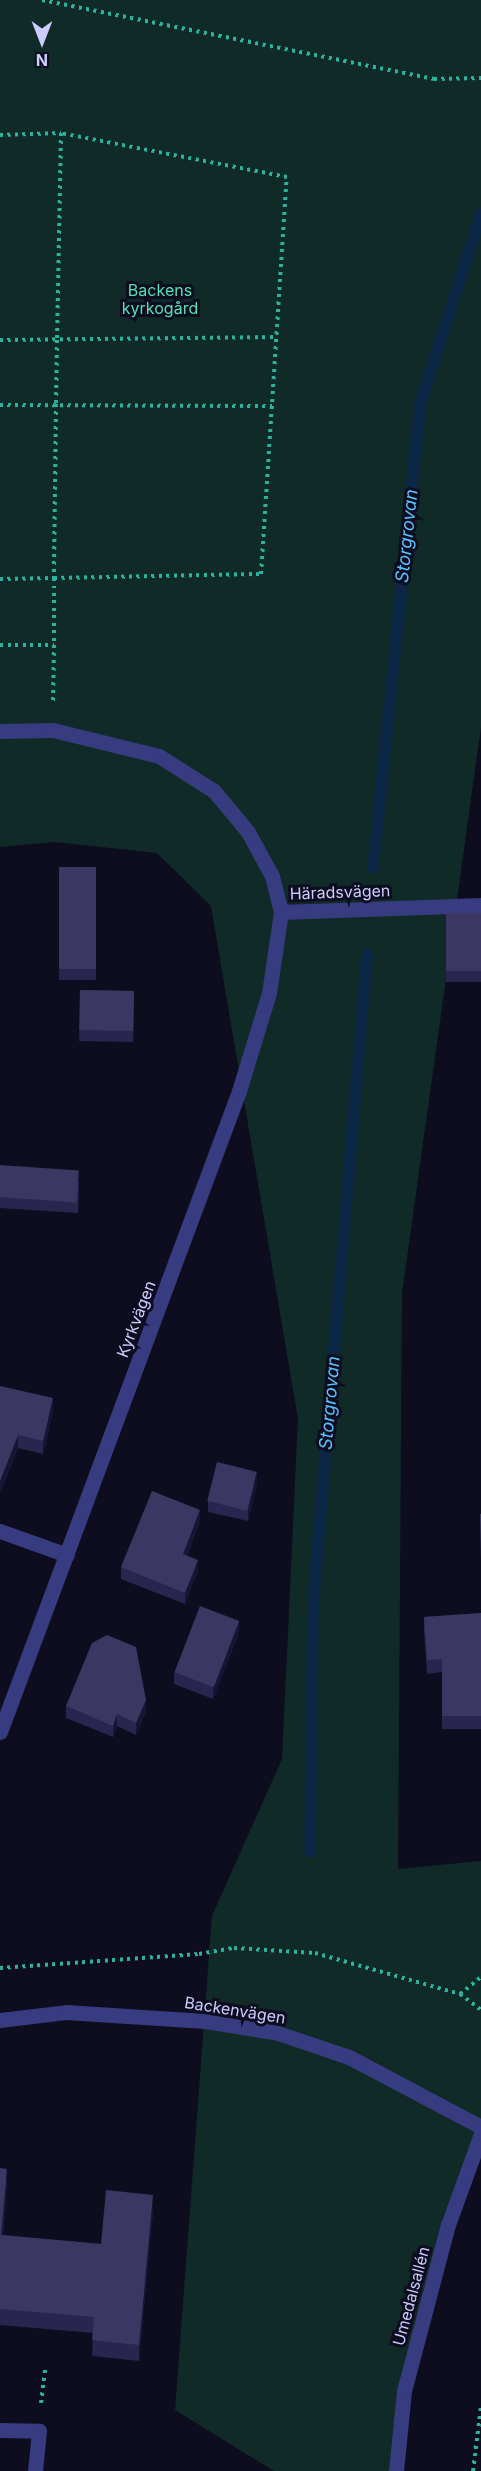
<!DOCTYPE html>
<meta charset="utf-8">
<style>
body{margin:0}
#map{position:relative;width:481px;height:2471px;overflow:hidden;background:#0e0d20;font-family:Inter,sans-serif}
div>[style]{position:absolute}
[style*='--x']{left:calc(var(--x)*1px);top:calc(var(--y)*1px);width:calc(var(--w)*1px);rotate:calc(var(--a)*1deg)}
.green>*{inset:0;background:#102a27}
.stream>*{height:12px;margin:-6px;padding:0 6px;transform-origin:6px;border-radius:6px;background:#0b2745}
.path>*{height:4px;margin-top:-2px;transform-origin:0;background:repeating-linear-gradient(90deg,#2cb39e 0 3px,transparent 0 7.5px)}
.service>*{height:15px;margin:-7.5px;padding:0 7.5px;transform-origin:7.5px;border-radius:7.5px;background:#373b80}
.minor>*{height:15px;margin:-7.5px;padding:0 7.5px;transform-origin:7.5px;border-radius:7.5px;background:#373b80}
.tertiary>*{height:15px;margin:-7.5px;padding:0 7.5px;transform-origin:7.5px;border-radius:7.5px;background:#373b80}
.wall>*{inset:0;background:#29254f;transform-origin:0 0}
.shaded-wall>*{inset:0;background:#171434}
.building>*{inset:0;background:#3b3762;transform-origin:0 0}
span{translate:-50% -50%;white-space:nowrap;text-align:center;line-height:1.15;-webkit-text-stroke:6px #0e0d20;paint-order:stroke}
.park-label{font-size:16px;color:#57e0b1}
.street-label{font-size:16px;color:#cdccff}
.water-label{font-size:18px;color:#5ac2ff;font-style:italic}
.north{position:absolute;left:12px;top:12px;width:60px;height:60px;-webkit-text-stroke:4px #0e0d20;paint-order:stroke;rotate:180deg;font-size:16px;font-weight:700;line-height:24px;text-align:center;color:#cdccff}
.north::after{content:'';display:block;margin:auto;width:21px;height:27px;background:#cdccff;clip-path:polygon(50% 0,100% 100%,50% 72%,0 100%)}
</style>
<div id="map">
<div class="green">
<i style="clip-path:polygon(0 0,481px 0,481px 727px,402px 1294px,398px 1869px,481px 1861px,481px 2134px,404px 2391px,396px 2471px,274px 2471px,175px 2410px,212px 1916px,282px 1759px,298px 1419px,211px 906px,157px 853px,55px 842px,0 847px)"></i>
</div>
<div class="stream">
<i style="--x:373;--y:868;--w:466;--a:-84.2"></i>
<i style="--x:420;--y:404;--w:200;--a:-72.2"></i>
<i style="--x:310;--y:1852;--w:247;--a:-89.3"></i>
<i style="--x:313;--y:1605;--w:653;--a:-85.26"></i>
</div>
<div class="path">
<i style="--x:42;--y:0;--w:400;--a:11.4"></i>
<i style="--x:434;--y:79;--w:47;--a:-1.2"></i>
<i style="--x:0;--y:135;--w:61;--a:-1.9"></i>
<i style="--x:0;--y:340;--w:276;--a:-0.6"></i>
<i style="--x:0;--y:405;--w:272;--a:0.2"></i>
<i style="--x:0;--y:579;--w:54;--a:-1.1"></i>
<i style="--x:54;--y:578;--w:207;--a:-1.1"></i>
<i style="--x:261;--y:574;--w:398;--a:-86.3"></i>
<i style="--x:287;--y:177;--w:230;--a:-169"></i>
<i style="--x:61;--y:133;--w:207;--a:91.1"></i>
<i style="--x:57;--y:340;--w:64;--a:90.9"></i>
<i style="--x:56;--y:404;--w:174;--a:90.7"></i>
<i style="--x:54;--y:578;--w:67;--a:90"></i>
<i style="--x:54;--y:645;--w:60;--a:91"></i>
<i style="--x:0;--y:645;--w:54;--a:0"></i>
<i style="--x:0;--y:1968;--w:199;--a:-4"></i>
<i style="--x:199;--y:1954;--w:36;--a:-10"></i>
<i style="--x:234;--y:1948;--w:81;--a:3.5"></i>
<i style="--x:315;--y:1953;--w:151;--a:15.8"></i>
<i style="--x:460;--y:1994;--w:26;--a:37"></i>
<i style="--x:460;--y:1994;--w:27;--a:-39"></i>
<i style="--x:41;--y:2403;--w:35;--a:-83"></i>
<i style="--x:473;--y:2471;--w:64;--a:-82.9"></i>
</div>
<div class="service">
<i style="--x:0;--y:1531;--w:71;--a:19.7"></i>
<i style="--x:0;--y:2430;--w:39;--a:1"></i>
<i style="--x:39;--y:2431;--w:40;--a:95.7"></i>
</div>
<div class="minor">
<i style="--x:0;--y:731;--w:53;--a:-1.1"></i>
<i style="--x:53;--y:730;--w:109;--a:13.8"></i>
<i style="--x:159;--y:756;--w:65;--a:32.5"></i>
<i style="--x:214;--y:791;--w:53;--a:50.3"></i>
<i style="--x:248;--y:832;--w:50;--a:61.4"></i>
<i style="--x:272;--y:876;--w:37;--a:76"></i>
<i style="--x:281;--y:912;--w:200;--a:-2"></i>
<i style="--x:0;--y:1732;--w:684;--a:-69.55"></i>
<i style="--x:239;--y:1091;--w:102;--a:-73"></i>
<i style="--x:269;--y:993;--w:82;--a:-81.6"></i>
</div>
<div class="tertiary">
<i style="--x:0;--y:2020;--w:66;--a:-6.9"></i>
<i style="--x:66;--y:2012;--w:139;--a:3.7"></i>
<i style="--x:205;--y:2021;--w:74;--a:9.3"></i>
<i style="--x:278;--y:2033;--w:75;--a:18.7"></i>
<i style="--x:349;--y:2057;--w:149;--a:27.9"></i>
<i style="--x:396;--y:2471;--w:80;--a:-84.3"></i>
<i style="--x:404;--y:2391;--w:172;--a:-75.2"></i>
<i style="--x:448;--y:2225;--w:97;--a:-70.1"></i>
</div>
<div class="wall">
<i style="left:59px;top:867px;width:37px;height:113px"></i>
<i style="left:481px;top:913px;width:69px;height:35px;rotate:90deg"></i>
<i style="left:80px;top:990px;width:54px;height:51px;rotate:1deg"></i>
<i style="clip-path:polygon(0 1165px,79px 1181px,78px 1213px,0 1208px)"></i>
<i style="clip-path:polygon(0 1386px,53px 1412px,43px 1454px,18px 1448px,0 1494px)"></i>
<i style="clip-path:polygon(257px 1483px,248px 1521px,208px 1512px,208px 1501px)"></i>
<i style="clip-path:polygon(200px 1521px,187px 1556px,198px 1571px,185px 1604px,121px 1579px,121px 1567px)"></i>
<i style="clip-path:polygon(481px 1613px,481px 1729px,442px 1729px,442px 1672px,427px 1674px,424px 1630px,424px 1617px)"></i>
<i style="clip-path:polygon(239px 1633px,213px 1699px,174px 1684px,174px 1672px)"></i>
<i style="clip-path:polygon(66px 1706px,146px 1711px,136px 1735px,117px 1726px,113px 1737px,66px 1718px)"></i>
<i style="clip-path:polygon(0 2168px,7px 2185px,3px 2235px,101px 2244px,153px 2211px,139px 2361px,92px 2356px,93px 2333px,0 2325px)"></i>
</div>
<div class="shaded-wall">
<i style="clip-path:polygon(53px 1398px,53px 1412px,43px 1454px,43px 1441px)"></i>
<i style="clip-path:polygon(18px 1435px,18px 1448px,0 1494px,0 1481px)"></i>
<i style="clip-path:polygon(257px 1472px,257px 1483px,248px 1521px,248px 1510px)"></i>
<i style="clip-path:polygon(200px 1510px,200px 1521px,183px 1565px,183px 1554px)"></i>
<i style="clip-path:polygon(198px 1560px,198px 1571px,185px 1604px,185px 1593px)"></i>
<i style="clip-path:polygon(239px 1621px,239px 1633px,213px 1699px,213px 1687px)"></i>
<i style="clip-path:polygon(146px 1700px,146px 1711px,136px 1735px,136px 1723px)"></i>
<i style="clip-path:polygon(117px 1714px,117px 1726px,113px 1737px,113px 1726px)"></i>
<i style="clip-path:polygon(7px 2169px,7px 2185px,1px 2251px,1px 2235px)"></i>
<i style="clip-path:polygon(153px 2195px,153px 2211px,139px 2361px,139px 2345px)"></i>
</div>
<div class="building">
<i style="left:59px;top:867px;width:37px;height:102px"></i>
<i style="left:481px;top:913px;width:58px;height:35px;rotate:90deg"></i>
<i style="left:80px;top:990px;width:54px;height:40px;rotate:1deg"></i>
<i style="left:0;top:1165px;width:79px;height:32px;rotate:4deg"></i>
<i style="clip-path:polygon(0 1386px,53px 1398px,43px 1441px,18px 1435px,0 1481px)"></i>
<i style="left:217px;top:1462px;width:41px;height:40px;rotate:14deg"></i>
<i style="clip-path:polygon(152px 1491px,200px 1510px,183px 1554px,198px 1560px,185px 1593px,121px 1567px)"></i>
<i style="clip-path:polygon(480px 1514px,481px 1514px,481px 1558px)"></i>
<i style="left:200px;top:1606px;width:42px;height:71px;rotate:21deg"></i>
<i style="clip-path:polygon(481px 1613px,481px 1716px,442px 1716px,442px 1659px,427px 1660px,424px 1617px)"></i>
<i style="clip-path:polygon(107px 1635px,136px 1647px,146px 1700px,136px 1723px,117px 1714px,113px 1726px,66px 1706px,92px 1643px)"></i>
<i style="clip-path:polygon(0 2168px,7px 2169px,1px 2235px,101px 2244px,106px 2190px,153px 2195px,139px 2345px,92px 2340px,94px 2317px,0 2309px)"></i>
</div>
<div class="park-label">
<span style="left:160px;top:299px">Backens<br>kyrkogård</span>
</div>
<div class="street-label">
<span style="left:340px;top:892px;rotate:-2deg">Häradsvägen</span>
<span style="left:136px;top:1319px;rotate:-69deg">Kyrkvägen</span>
<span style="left:235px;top:2010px;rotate:9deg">Backenvägen</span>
<span style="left:411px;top:2296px;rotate:-75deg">Umedalsallén</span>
</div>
<div class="water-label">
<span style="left:407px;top:536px;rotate:-84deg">Storgrovan</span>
<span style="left:330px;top:1403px;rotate:-85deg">Storgrovan</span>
</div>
<div class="north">N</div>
</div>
